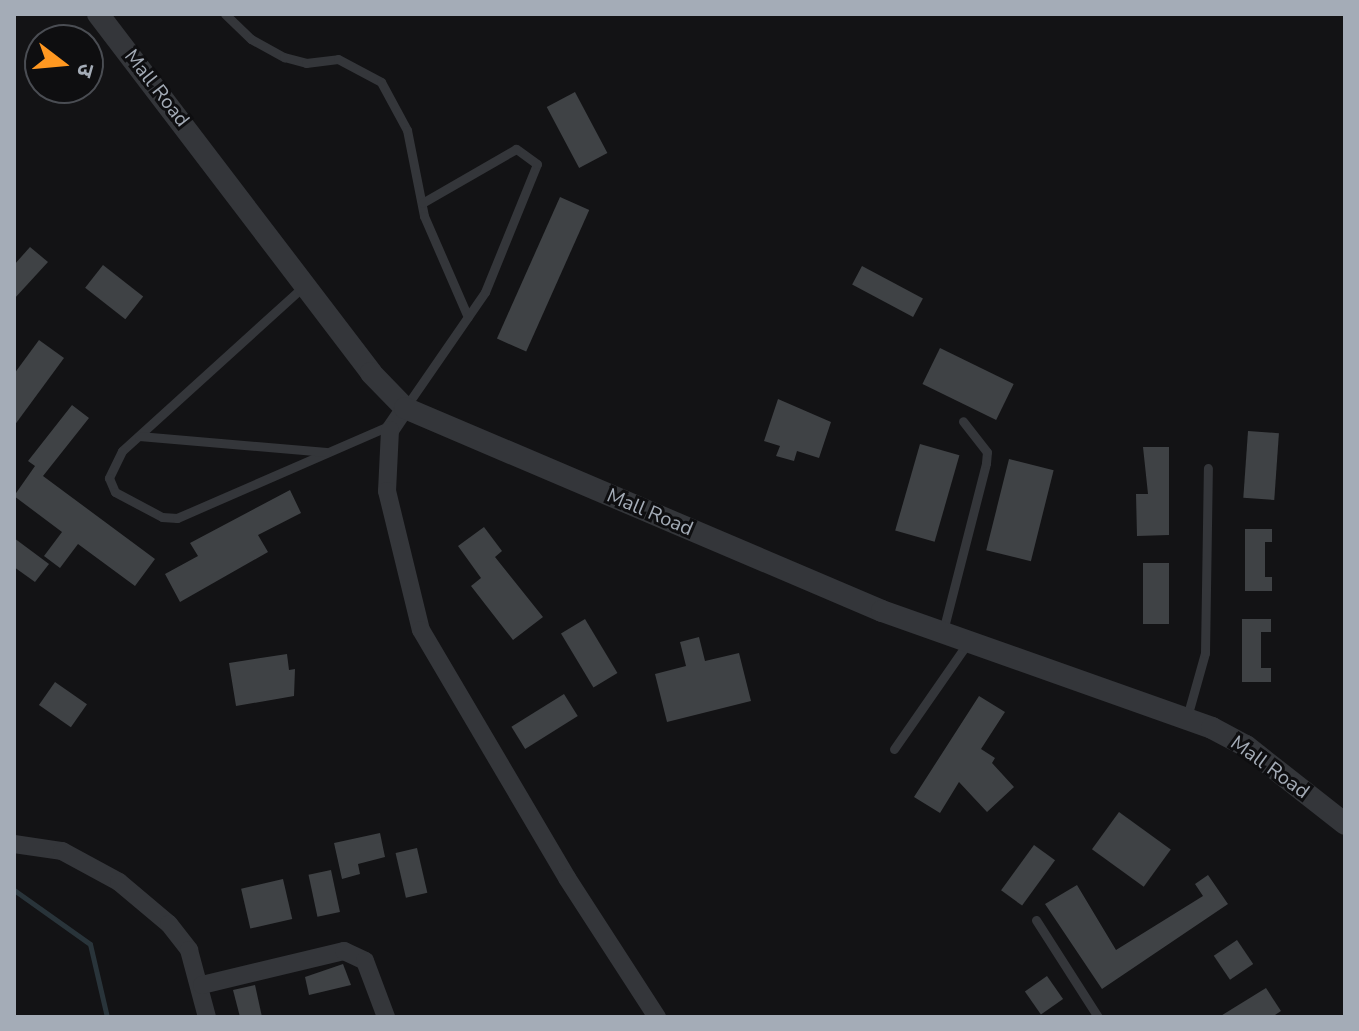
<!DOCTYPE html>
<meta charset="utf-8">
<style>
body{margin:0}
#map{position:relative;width:1359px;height:1031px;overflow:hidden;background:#131315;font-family:"Nunito Sans","Noto Sans Devanagari",sans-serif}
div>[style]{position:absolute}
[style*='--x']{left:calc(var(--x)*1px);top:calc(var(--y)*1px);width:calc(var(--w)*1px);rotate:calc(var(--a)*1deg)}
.stream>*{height:5px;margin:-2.5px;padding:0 2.5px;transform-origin:2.5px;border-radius:2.5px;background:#29343a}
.building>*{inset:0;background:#3f4245;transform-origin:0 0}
.service>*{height:9px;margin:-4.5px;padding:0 4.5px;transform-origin:4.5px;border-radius:4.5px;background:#34363a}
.minor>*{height:18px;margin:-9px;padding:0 9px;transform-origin:9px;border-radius:9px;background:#34363a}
.tertiary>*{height:22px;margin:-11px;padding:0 11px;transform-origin:11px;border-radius:11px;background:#34363a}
span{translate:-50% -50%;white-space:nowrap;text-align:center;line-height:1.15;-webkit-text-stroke:6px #0e0e10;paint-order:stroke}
.street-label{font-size:20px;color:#a4acb7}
.frame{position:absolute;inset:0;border:16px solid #a4acb7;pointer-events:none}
.north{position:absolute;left:24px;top:24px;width:80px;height:80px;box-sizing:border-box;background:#0e0e10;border:2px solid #4a4d53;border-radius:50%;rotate:106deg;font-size:22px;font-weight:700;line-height:32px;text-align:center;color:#a4acb7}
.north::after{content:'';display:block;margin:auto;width:28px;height:36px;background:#ff9821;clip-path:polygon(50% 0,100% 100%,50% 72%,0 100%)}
</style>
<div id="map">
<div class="stream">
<i style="--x:14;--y:890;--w:93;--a:35.4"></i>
<i style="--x:90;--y:944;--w:75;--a:76.9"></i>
</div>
<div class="building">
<i style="left:575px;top:92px;width:69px;height:32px;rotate:62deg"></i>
<i style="left:560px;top:197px;width:32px;height:155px;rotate:24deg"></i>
<i style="clip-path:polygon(30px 247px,48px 262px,14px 299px,14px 265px)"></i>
<i style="left:103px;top:265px;width:51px;height:29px;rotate:38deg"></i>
<i style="left:862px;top:266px;width:69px;height:21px;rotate:28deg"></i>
<i style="clip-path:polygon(39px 340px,64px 358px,14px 426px,14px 374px)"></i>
<i style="left:940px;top:348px;width:82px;height:40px;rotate:26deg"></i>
<i style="clip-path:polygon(778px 399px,831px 422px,819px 458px,797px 451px,794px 461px,776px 456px,780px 446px,764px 441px)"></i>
<i style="clip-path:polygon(72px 405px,89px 418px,43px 476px,155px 559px,135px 586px,78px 544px,60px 568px,44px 556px,62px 532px,14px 496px,35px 466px,28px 461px)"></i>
<i style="left:1248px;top:431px;width:31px;height:67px;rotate:4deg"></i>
<i style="left:920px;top:444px;width:41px;height:90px;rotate:16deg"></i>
<i style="clip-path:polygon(1143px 447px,1169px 447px,1169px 535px,1137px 536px,1136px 494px,1148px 494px)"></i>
<i style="left:1009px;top:459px;width:46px;height:94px;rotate:14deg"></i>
<i style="clip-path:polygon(290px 490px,301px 513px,258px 535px,268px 552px,180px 602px,165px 574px,198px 556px,190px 543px)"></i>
<i style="clip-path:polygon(484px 527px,502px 551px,495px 557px,543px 617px,513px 640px,471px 586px,481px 578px,458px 546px)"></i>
<i style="clip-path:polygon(1245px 529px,1272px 529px,1272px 542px,1265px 542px,1265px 577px,1272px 577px,1272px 591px,1245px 591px)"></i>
<i style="clip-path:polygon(14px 538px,49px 564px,35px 582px,14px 567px)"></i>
<i style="left:1143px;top:563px;width:26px;height:61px"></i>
<i style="left:585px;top:619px;width:63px;height:28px;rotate:59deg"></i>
<i style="clip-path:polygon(1242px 619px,1271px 619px,1271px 632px,1261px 632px,1261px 668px,1271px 668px,1271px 682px,1242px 682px)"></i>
<i style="clip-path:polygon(699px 637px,705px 661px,739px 653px,751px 701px,667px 722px,655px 674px,686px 666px,680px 642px)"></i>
<i style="clip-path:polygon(287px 654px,289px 670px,295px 669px,294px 696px,236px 706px,229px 663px)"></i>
<i style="left:55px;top:682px;width:39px;height:28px;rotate:35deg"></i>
<i style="left:564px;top:694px;width:26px;height:62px;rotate:58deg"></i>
<i style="clip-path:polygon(979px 696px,1005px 712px,981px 749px,995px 758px,992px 763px,1014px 787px,987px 812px,959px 782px,940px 813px,914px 797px)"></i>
<i style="left:1119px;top:812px;width:64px;height:46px;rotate:36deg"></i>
<i style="clip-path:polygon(380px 833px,385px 857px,358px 864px,360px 874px,342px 879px,334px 843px)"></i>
<i style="left:1034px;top:845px;width:26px;height:56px;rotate:36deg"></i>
<i style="left:417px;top:848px;width:46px;height:22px;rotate:77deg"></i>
<i style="left:331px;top:870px;width:43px;height:23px;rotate:78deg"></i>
<i style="clip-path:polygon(1208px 875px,1228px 904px,1102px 989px,1045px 904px,1077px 885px,1116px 950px,1203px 896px,1195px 884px)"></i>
<i style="left:283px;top:879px;width:41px;height:43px;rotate:77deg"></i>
<i style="left:1237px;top:940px;width:29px;height:28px;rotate:56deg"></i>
<i style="clip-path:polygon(343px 964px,351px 985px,309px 995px,305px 977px)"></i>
<i style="left:1047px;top:976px;width:28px;height:27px;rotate:55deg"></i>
<i style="clip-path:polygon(255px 985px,262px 1017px,240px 1017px,233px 990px)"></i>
<i style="clip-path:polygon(1266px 988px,1281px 1011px,1272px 1017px,1219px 1017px)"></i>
</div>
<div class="service">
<i style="--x:225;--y:14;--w:36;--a:44"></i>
<i style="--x:251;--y:39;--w:38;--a:29"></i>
<i style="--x:284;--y:57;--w:23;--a:15"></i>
<i style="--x:306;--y:63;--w:32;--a:-7"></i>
<i style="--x:338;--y:59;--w:49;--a:28.1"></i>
<i style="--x:381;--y:82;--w:55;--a:61.6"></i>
<i style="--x:407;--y:130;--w:88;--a:78.8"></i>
<i style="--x:424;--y:216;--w:110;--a:66.5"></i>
<i style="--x:305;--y:285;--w:247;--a:137.8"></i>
<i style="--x:122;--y:451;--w:30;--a:116"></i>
<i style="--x:109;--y:478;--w:15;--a:67"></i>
<i style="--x:115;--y:492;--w:53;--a:28"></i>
<i style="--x:162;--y:517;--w:15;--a:4"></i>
<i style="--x:177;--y:518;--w:231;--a:-23.5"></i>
<i style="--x:405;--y:408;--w:141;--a:-55.4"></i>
<i style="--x:485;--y:292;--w:138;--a:-67.9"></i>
<i style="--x:537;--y:164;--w:26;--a:-144"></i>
<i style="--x:516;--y:149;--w:108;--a:150.1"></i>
<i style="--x:139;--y:436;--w:188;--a:4.9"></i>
<i style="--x:943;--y:631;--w:173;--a:-75.6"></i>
<i style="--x:986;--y:463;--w:11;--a:-85"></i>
<i style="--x:987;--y:452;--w:39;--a:-128"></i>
<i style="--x:1187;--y:717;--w:66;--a:-74.3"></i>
<i style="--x:1205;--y:653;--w:185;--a:-89.1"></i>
<i style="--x:894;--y:749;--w:128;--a:-55.2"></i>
<i style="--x:1036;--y:920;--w:115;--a:57.4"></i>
</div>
<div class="minor">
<i style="--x:405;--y:408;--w:27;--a:124"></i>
<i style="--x:390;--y:430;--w:61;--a:92.8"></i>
<i style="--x:387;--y:491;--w:143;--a:76.3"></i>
<i style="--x:421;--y:630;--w:288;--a:59.5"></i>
<i style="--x:567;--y:878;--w:166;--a:57.1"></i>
<i style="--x:14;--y:844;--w:49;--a:8.3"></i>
<i style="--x:62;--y:851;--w:65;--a:28.5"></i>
<i style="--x:119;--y:882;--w:65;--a:40"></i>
<i style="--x:169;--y:924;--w:33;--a:52"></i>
<i style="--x:189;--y:950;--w:69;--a:75"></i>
<i style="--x:202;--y:985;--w:146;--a:-13.5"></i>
<i style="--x:344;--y:951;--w:23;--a:25"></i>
<i style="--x:365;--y:961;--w:60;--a:69.4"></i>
</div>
<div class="tertiary">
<i style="--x:98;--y:14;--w:451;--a:52.7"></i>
<i style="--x:371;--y:373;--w:49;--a:45.8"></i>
<i style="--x:405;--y:408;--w:518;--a:23.05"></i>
<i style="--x:882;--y:611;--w:350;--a:19.5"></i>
<i style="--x:1212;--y:728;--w:38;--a:28"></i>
<i style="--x:1246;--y:746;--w:126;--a:38.2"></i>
</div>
<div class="street-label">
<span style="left:157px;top:88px;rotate:52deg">Mall Road</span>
<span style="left:650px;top:512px;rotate:23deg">Mall Road</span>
<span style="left:1270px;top:767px;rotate:36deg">Mall Road</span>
</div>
<div class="frame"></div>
<div class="north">उ</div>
</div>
